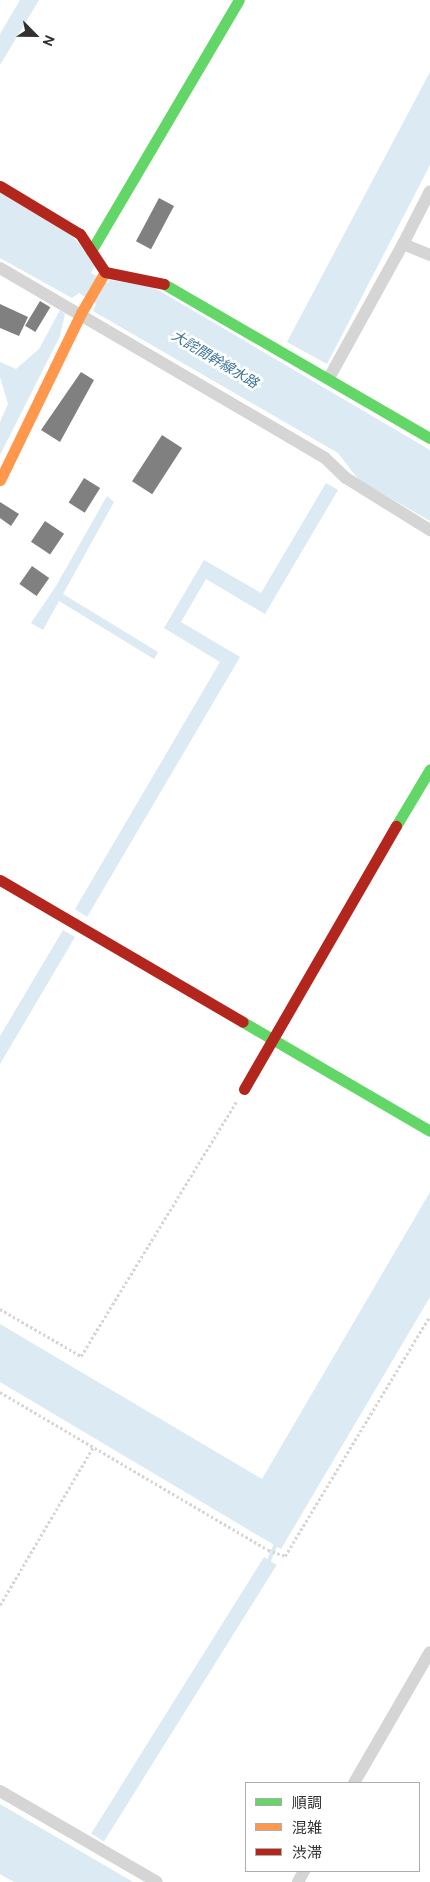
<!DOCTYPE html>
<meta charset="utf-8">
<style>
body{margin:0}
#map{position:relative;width:430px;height:1882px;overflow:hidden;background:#fff;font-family:Ubuntu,"Noto Sans JP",sans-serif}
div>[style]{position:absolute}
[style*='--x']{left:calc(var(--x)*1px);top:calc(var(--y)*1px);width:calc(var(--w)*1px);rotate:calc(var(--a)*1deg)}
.water>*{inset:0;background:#dbeaf3;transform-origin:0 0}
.stream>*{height:4px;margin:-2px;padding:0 2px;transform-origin:2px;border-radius:2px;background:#dbeaf3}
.building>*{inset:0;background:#808080;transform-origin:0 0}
.path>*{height:2.5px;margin-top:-1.25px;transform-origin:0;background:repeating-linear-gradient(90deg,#d5d5d5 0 2.5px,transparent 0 5px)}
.street>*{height:12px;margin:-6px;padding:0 6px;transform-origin:6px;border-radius:6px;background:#d5d5d5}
.fast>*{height:11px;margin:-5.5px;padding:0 5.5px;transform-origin:5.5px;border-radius:5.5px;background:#63d668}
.slow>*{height:11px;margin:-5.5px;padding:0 5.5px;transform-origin:5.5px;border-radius:5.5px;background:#ff974d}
.jam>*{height:11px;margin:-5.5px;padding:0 5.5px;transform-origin:5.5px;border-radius:5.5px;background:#b3261e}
span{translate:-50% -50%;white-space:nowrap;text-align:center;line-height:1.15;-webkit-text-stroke:5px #fff;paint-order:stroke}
.water-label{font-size:14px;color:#3b7597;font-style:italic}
.legend{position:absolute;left:245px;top:1782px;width:175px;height:90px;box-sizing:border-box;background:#fff;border:1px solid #adadad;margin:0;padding:6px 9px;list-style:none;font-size:15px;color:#313131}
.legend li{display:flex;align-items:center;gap:10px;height:25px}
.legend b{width:25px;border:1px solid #adadad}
.north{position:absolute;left:10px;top:10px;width:50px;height:50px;-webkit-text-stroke:4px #fff;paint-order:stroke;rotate:113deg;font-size:14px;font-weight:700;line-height:20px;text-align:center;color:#313131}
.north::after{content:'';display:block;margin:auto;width:18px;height:22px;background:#313131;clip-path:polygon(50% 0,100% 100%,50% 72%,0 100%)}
</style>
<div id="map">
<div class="water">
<i style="clip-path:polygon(20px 0,39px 0,0 65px,0 34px)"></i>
<i style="clip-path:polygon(430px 72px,430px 165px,327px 364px,287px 342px)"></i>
<i style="clip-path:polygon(0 193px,72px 235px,95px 265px,91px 273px,108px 283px,110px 280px,153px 287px,430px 450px,430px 521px,359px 480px,338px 453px,93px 311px,96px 304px,79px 293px,72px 298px,0 258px)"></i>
<i style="clip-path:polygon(60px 310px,65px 314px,60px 336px,0 455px,0 422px,8px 404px,0 377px,0 362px,16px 369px,39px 349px)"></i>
<i style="clip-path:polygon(326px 483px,338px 490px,265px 614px,206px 579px,181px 622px,240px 657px,87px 917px,75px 909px,220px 662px,164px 628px,204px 560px,261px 593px)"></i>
<i style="clip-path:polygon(107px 496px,114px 502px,63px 594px,158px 652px,154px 659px,59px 601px,43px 630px,31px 623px,56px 586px)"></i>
<i style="clip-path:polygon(63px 930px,75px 937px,0 1064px,0 1036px)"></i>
<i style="clip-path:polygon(430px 1192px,430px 1297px,281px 1549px,0 1382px,0 1324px,262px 1479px)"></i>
<i style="left:264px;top:1557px;width:15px;height:326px;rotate:32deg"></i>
<i style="clip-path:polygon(0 1804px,92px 1858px,133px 1882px,14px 1882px,0 1874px)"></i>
</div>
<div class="stream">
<i style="--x:267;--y:1565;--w:25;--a:-67"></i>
</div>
<div class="building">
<i style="left:159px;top:198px;width:17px;height:49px;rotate:28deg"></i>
<i style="left:40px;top:301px;width:12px;height:29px;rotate:31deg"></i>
<i style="clip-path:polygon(0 304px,28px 317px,19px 336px,0 328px)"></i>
<i style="clip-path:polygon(81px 372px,94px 380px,60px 442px,41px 430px)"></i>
<i style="left:162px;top:435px;width:24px;height:55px;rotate:33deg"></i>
<i style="left:84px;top:478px;width:19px;height:29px;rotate:32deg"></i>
<i style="clip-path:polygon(0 502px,19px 514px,11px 526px,0 518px)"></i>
<i style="left:45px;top:521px;width:23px;height:25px;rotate:34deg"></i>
<i style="left:32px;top:566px;width:21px;height:22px;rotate:35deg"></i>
</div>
<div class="path">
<i style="--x:0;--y:1309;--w:94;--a:30.1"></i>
<i style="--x:81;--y:1356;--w:298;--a:-58.6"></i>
<i style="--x:0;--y:1392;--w:311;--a:30.5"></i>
<i style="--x:268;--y:1550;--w:18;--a:19"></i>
<i style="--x:285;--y:1556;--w:280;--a:-58.9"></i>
<i style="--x:0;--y:1605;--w:183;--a:-59.5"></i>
</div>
<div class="street">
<i style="--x:403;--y:244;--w:59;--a:-63"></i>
<i style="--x:0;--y:268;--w:376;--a:30.3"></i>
<i style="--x:325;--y:458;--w:29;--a:44"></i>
<i style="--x:346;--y:478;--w:99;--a:31.8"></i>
<i style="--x:329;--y:378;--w:153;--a:-61.1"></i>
<i style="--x:403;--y:244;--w:29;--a:22"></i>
<i style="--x:354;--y:1783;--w:151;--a:-59.9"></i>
<i style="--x:0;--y:1791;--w:181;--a:30.1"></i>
<i style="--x:298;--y:1882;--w:13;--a:-61"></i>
</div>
<div class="fast">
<i style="--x:91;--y:251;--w:291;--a:-59.5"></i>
<i style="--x:164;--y:284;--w:307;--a:30.1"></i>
<i style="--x:396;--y:826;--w:66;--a:-59.2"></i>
<i style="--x:243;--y:1022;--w:216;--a:30.2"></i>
</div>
<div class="slow">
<i style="--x:0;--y:480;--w:186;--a:-64.1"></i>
<i style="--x:81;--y:313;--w:48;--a:-59.7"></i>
</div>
<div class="jam">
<i style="--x:0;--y:186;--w:93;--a:31"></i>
<i style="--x:80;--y:234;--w:45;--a:56.7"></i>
<i style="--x:105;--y:272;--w:60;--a:11.5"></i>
<i style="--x:0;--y:880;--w:281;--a:30.3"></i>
<i style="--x:244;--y:1089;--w:304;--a:-60"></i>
</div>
<div class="water-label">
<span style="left:215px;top:359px;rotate:31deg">大詫間幹線水路</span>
</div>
<ul class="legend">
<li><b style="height:6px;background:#63d668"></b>順調</li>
<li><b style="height:6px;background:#ff974d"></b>混雑</li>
<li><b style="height:6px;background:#b3261e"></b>渋滞</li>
</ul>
<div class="north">N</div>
</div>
